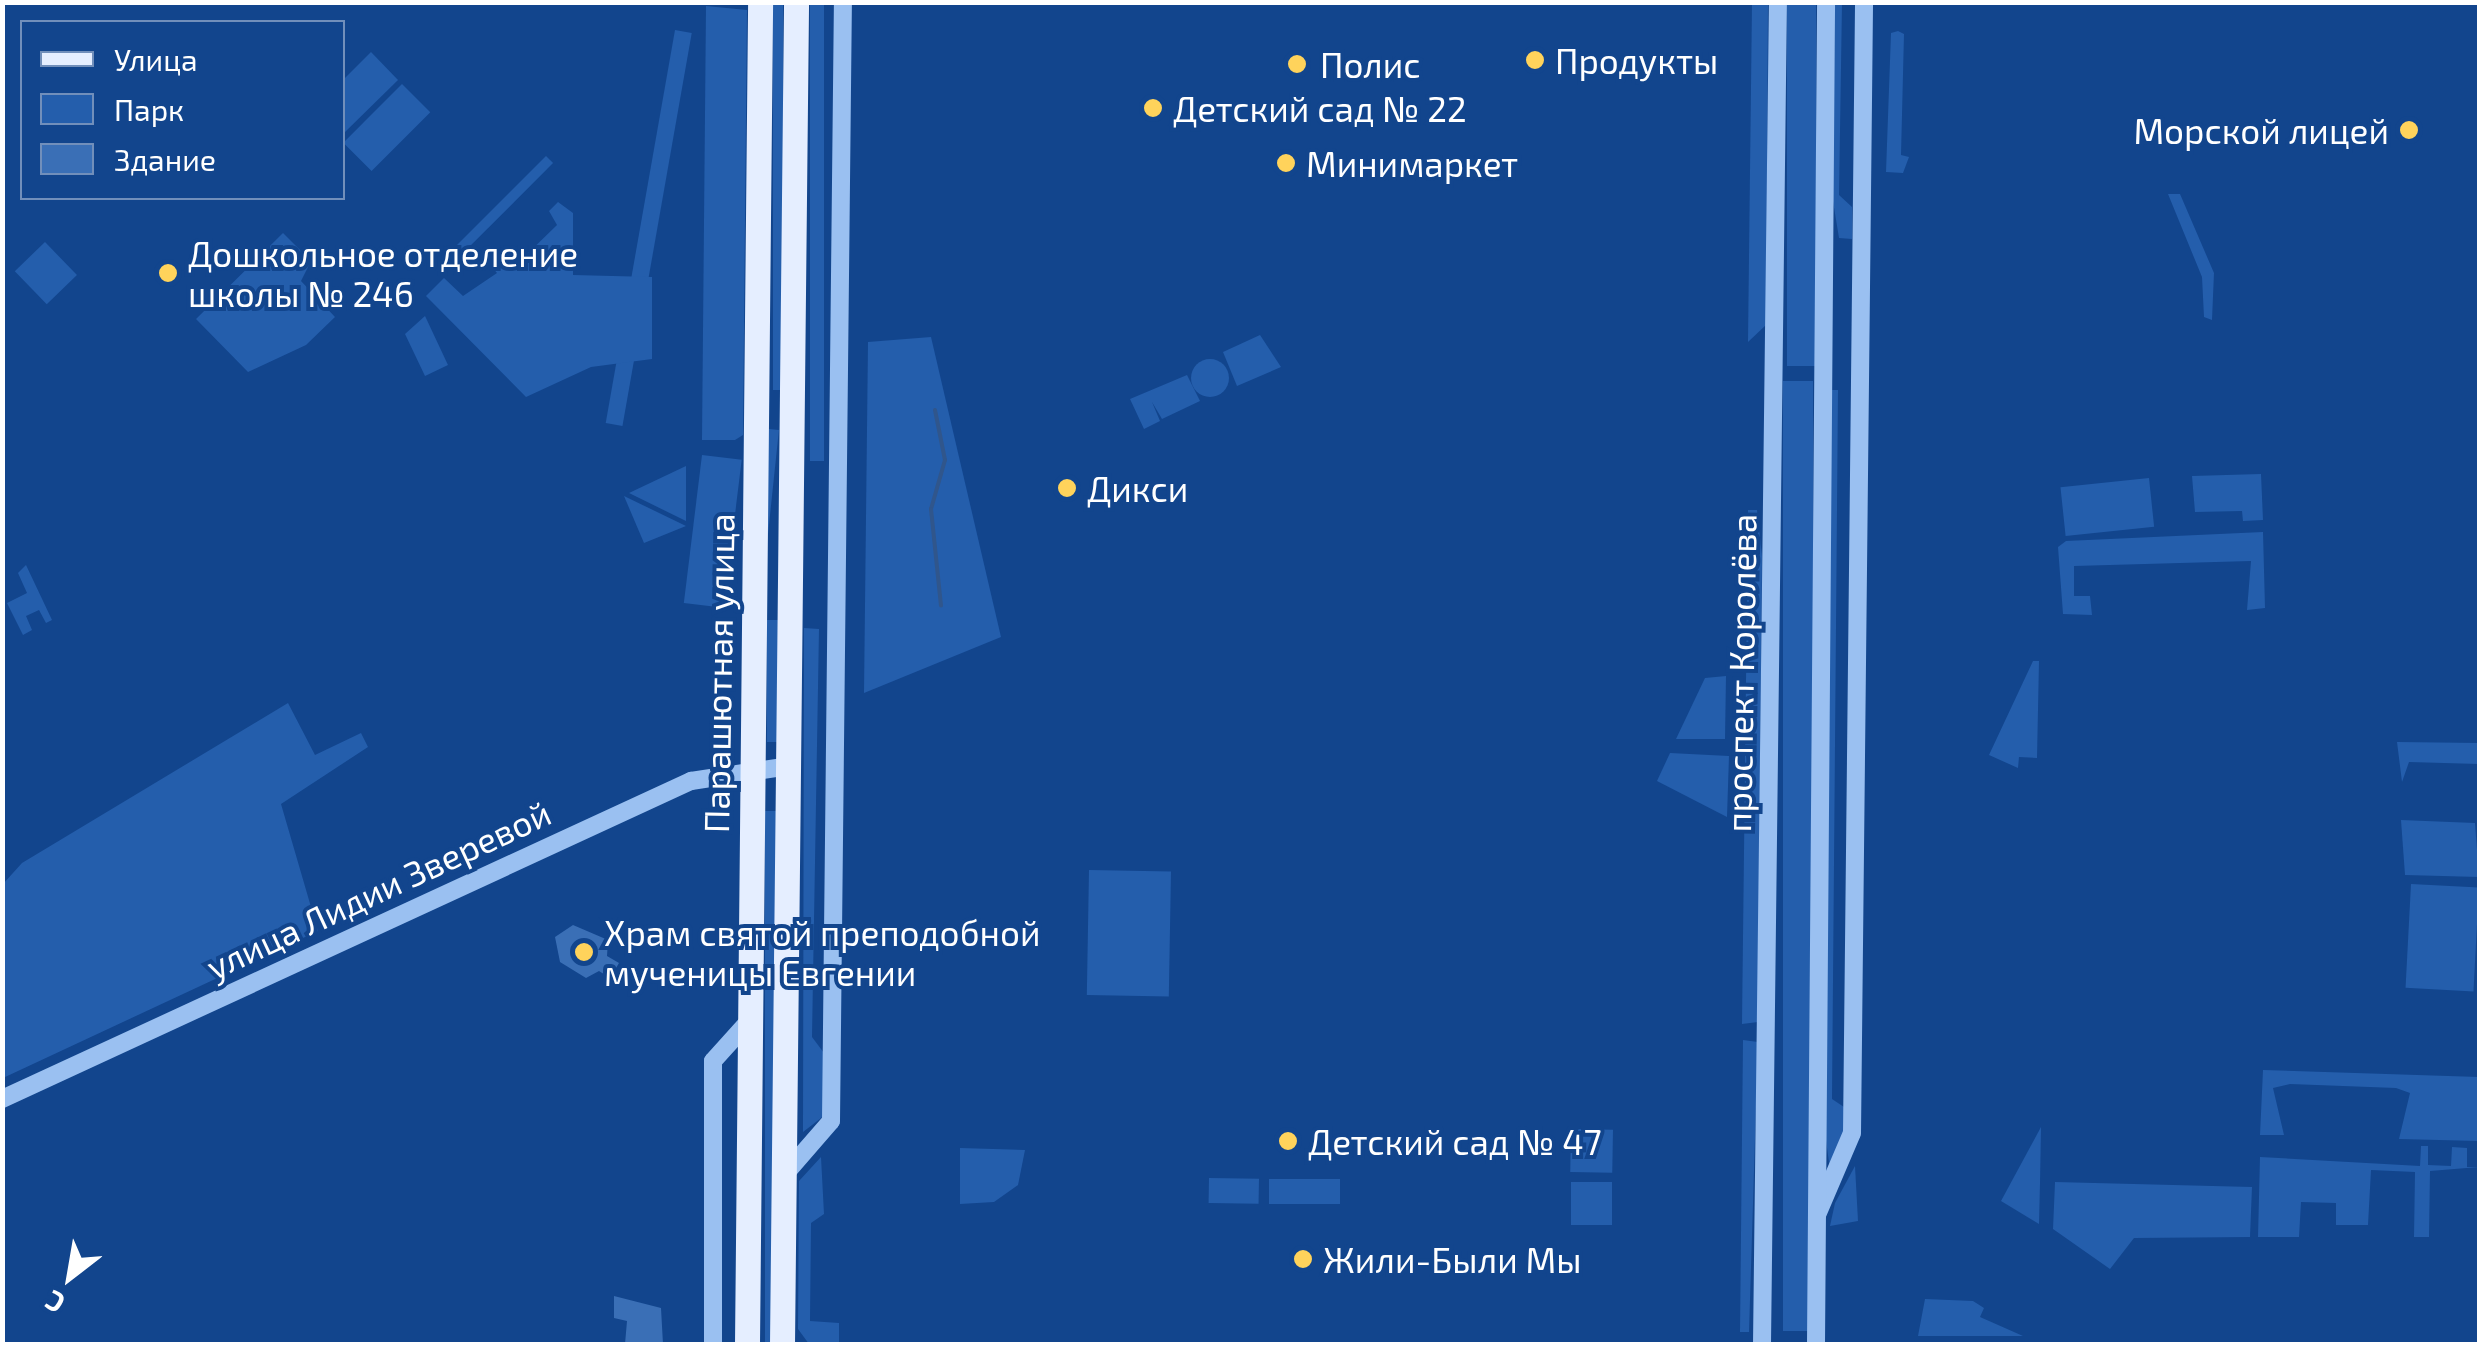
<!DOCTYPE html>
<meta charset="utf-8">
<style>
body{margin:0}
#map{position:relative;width:2482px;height:1347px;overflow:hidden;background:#12458d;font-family:"Exo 2",sans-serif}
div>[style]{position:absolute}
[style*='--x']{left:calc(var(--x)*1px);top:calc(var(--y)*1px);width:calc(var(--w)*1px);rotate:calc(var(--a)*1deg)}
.green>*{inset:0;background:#245eac;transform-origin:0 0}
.round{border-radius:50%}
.stream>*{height:4px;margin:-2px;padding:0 2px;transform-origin:2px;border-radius:2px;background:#30568c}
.building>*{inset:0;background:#3a6fb6}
.minor>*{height:18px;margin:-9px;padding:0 9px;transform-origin:9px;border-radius:9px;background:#9ac0f1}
.major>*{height:25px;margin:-12.5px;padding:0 12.5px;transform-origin:12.5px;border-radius:12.5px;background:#e5eeff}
.dots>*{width:28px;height:28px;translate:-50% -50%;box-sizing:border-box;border:5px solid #12458d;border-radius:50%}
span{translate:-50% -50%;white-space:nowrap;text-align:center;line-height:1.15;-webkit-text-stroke:8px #12458d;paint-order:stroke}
.poi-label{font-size:35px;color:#fff}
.left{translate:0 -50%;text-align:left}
.right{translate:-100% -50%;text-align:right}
.street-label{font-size:35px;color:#fff}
.frame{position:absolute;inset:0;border:5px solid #fff;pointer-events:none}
.legend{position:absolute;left:20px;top:20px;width:325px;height:180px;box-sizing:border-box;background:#12458d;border:2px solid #718fbb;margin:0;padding:12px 18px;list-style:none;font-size:30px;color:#fff}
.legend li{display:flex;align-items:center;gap:20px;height:50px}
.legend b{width:50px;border:2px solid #718fbb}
.north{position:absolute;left:20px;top:1227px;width:100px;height:100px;-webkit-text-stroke:8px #12458d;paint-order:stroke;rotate:211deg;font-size:28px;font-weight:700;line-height:40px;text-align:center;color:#fff}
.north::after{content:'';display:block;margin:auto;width:35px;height:45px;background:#fff;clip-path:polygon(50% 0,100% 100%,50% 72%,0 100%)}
</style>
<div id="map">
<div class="green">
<i style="left:783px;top:2px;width:388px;height:10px;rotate:90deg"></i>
<i style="left:824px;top:2px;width:459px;height:14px;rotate:90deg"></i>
<i style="clip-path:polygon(1752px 3px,1768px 3px,1766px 325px,1748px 342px)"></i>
<i style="left:1787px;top:3px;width:29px;height:363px"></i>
<i style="clip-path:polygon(1835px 3px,1842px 3px,1839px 195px,1852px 207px,1852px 239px,1839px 238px,1832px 195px)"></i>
<i style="clip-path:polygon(706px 6px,747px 10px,743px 435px,735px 440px,702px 440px)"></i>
<i style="left:675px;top:30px;width:17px;height:399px;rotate:10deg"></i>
<i style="clip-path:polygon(1898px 31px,1904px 34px,1901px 155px,1909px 157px,1903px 173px,1886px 172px,1891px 33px)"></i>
<i style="clip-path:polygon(371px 52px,398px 80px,343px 134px,343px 80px)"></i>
<i style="left:402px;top:84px;width:40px;height:83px;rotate:45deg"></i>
<i style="left:546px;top:156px;width:10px;height:128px;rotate:45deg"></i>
<i style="clip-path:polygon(2168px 194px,2180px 194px,2214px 273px,2212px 320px,2204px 317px,2202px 277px)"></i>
<i style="clip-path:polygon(558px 202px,573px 213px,573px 275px,652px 277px,652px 359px,591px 367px,526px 397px,426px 296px,444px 278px,463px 296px,497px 273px,492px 267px,503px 256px,520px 261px,557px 225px,549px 211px)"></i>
<i style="clip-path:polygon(283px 233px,311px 261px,301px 281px,335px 317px,306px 345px,248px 372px,196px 319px)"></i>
<i style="left:45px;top:242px;width:46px;height:42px;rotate:46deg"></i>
<i style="clip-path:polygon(425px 316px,448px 365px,425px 376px,405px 334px)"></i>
<i style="clip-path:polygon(1260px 335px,1281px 367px,1237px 386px,1223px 352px)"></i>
<i style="clip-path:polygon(931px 337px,1001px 637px,864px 693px,868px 342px)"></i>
<i class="round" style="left:1191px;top:359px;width:38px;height:38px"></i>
<i style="clip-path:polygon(1187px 375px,1200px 401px,1162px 419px,1152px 402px,1160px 421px,1144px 429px,1130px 399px)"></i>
<i style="left:1783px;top:381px;width:30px;height:950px"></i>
<i style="clip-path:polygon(1831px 390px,1838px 390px,1832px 1099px,1844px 1107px,1843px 1143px,1830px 1170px,1823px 1118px)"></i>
<i style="left:769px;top:429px;width:10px;height:179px;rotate:6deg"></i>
<i style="left:702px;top:455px;width:40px;height:149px;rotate:7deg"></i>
<i style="clip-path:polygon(686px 466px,686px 521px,629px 493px)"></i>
<i style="clip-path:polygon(2261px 474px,2263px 520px,2243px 521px,2242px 511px,2195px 512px,2192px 476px)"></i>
<i style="left:2149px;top:478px;width:49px;height:89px;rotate:84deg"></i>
<i style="clip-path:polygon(624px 496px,686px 526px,644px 543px)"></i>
<i style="clip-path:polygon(1748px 510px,1757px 510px,1762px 556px,1758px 1022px,1742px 1024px)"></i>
<i style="clip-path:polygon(2263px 532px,2265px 608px,2247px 610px,2251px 561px,2074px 566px,2074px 596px,2090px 596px,2092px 615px,2063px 614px,2058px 547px,2066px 541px)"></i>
<i style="clip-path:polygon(26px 565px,52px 620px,46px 623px,39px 610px,26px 616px,32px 630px,23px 635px,7px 603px,27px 593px,18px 573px)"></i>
<i style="left:778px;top:620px;width:122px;height:11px;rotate:90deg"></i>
<i style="clip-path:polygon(804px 628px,819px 629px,812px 1037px,824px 1053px,825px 1115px,803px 1132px)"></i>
<i style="clip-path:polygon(2033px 661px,2039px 661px,2037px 758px,2019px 757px,2018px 768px,1989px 755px)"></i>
<i style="clip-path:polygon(1726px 676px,1725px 739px,1676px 739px,1705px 678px)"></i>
<i style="clip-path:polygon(288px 703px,315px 755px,361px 733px,368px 747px,281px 804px,318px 931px,3px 1078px,3px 884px,22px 863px)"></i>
<i style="clip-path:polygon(2397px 742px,2479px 743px,2479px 764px,2409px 762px,2402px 782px)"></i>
<i style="clip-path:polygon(1670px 753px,1729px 756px,1727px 817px,1657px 781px)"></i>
<i style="left:765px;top:811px;width:11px;height:533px"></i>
<i style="clip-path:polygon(2401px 820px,2475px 823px,2479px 877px,2405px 875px)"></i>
<i style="left:1089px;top:870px;width:82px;height:125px;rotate:1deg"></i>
<i style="left:2411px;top:884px;width:68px;height:104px;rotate:3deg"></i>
<i style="clip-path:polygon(1743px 1040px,1758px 1042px,1749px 1332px,1740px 1332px)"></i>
<i style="clip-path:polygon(2263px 1070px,2479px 1077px,2479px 1141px,2399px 1139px,2410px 1093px,2396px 1088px,2290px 1084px,2273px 1088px,2284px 1135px,2260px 1135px)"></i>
<i style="clip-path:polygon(2041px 1127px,2040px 1183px,2039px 1224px,2001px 1201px)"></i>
<i style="left:1571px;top:1129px;width:42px;height:43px;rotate:1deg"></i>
<i style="clip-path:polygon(2421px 1146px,2428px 1146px,2428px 1165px,2451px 1166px,2452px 1147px,2467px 1148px,2467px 1167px,2479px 1167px,2430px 1171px,2429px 1237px,2414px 1237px,2415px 1172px,2371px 1170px,2368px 1225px,2336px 1225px,2336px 1203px,2301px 1202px,2299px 1237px,2258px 1237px,2260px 1157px,2420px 1166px)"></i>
<i style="clip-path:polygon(960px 1148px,1025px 1150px,1018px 1185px,994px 1202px,960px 1204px)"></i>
<i style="clip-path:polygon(821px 1157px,824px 1214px,811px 1223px,810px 1321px,839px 1323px,839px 1344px,809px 1344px,798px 1329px,799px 1181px)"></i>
<i style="clip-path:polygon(1855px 1166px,1858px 1221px,1830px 1226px,1835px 1203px)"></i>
<i style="left:1209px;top:1178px;width:50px;height:25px;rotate:1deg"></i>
<i style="left:1269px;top:1179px;width:71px;height:25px"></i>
<i style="left:1571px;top:1182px;width:41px;height:43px"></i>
<i style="clip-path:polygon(2055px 1182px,2252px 1187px,2250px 1237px,2134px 1238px,2110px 1269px,2053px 1229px)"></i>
<i style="clip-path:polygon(1925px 1299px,1973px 1301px,1984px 1308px,1980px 1317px,2023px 1336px,1918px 1336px)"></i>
</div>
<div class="stream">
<i style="--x:935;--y:410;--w:51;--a:78.7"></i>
<i style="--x:945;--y:460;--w:51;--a:105.9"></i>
<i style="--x:931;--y:509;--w:97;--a:84.1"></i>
</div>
<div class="building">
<i style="clip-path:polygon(573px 925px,608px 940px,607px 956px,619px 963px,610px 978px,599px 971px,586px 978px,560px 962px,555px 937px)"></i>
<i style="clip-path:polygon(614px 1296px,661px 1308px,663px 1344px,625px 1344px,627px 1321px,614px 1318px)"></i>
</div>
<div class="minor">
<i style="--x:2;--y:1099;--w:759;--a:-24.78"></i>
<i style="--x:691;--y:781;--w:99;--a:-8.7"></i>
<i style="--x:785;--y:1174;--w:70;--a:-49"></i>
<i style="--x:831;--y:1121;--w:1119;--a:-89.39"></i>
<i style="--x:1817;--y:1215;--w:89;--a:-66.9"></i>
<i style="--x:1852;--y:1133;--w:1131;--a:-89.39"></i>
<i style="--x:713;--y:1344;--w:283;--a:-90"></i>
<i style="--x:713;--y:1061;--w:54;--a:-48"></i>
<i style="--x:1762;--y:1344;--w:1342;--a:-89.32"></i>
<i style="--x:1816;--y:1344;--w:1342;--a:-89.57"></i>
</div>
<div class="major">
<i style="--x:747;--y:1344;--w:1342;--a:-89.44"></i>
<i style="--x:782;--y:1344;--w:1342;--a:-89.4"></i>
</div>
<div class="dots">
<i style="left:1535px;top:60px;background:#ffd35b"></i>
<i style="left:1297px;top:64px;background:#ffd35b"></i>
<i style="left:1153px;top:108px;background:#ffd35b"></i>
<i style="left:2409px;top:130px;background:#ffd35b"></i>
<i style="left:1286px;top:163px;background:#ffd35b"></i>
<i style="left:168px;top:273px;background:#ffd35b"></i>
<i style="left:1067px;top:488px;background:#ffd35b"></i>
<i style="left:584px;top:952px;background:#ffd35b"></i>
<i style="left:1288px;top:1141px;background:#ffd35b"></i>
<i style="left:1303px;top:1259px;background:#ffd35b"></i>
</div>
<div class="poi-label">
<span class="left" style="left:1555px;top:60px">Продукты</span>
<span class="left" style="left:1320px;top:64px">Полис</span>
<span class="left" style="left:1173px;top:108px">Детский сад № 22</span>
<span class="right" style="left:2389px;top:130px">Морской лицей</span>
<span class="left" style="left:1306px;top:163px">Минимаркет</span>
<span class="left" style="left:188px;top:273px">Дошкольное отделение<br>школы № 246</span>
<span class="left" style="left:1087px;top:488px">Дикси</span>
<span class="left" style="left:604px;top:952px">Храм святой преподобной<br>мученицы Евгении</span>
<span class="left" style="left:1308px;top:1141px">Детский сад № 47</span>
<span class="left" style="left:1323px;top:1259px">Жили-Были Мы</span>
</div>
<div class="street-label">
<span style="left:718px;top:673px;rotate:-89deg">Парашютная улица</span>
<span style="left:1740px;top:673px;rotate:-89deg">проспект Королёва</span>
<span style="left:378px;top:889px;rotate:-25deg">улица Лидии Зверевой</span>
</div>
<div class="frame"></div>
<ul class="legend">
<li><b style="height:12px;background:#e5eeff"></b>Улица</li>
<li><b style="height:28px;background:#245eac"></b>Парк</li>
<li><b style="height:28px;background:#3a6fb6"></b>Здание</li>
</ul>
<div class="north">С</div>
</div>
